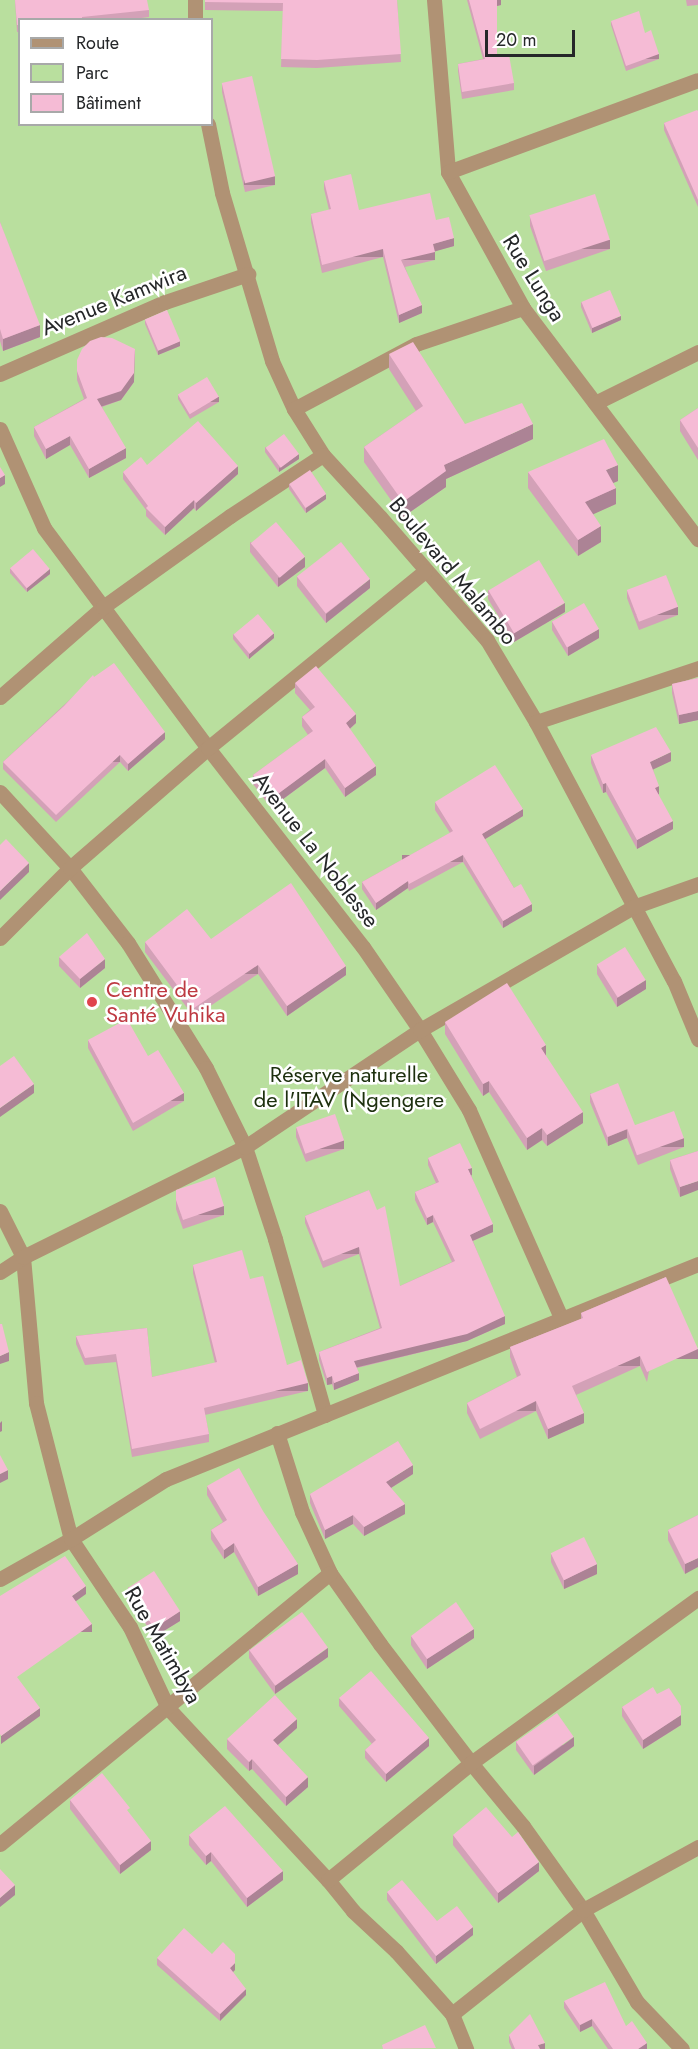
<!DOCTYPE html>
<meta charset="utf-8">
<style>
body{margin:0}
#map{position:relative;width:698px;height:2049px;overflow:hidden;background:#eaedf5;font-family:Jost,sans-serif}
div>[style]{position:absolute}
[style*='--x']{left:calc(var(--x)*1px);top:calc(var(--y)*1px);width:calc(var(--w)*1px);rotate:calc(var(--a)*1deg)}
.green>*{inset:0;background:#b9df9e}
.minor>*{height:15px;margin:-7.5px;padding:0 7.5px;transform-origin:7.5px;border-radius:7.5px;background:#b09274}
.wall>*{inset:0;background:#d3a1b7}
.shaded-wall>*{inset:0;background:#ac8395;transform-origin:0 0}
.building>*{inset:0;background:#f5bbd5;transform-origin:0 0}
.dots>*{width:16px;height:16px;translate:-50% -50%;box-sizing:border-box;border:3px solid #fff;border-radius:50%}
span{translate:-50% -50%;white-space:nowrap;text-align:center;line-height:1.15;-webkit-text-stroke:5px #fff;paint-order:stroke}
.street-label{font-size:22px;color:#252729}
.health-label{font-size:22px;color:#be3a42}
.left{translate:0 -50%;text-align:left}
.park-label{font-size:22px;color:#1d300e}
.legend{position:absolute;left:18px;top:18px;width:195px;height:108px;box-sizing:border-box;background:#fff;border:2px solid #a8a9a9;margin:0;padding:8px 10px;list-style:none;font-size:18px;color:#252729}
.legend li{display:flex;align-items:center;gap:12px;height:30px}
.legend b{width:30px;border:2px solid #a8a9a9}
.scale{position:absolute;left:485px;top:30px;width:90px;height:27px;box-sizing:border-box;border:3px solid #252729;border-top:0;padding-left:8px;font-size:18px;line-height:21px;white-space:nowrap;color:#252729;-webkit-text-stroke:4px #fff;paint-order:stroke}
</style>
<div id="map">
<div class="green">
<i style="clip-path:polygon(evenodd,0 0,698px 0,698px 2049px,0 2049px,0 0,20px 20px,212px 20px,212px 124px,20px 124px,20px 20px)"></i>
</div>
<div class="minor">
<i style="--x:195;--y:0;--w:20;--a:90"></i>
<i style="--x:434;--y:0;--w:173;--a:85.3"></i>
<i style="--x:448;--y:172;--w:155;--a:61.1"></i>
<i style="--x:523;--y:308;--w:290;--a:52.9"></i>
<i style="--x:208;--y:124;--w:70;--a:78.5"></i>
<i style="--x:222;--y:193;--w:175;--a:73.4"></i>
<i style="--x:272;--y:361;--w:53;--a:65.4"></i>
<i style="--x:294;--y:409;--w:54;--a:57.8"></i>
<i style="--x:323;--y:455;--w:84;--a:47.4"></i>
<i style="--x:380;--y:517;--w:163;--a:49"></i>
<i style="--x:487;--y:640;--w:96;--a:59.1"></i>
<i style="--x:536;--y:722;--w:293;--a:62"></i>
<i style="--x:674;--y:981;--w:63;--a:67.5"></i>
<i style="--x:448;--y:172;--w:266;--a:-20.2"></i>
<i style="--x:0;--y:374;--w:180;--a:-23.6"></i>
<i style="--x:165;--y:302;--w:88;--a:-18.6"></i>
<i style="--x:595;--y:403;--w:115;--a:-26.3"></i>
<i style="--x:294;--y:409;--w:138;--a:-28"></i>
<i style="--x:416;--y:344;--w:113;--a:-18.6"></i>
<i style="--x:0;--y:429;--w:108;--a:66"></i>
<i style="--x:44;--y:528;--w:274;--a:53.3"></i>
<i style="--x:208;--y:748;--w:252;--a:52.1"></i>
<i style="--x:363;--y:947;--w:101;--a:55.5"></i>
<i style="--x:420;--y:1030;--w:94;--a:58.5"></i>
<i style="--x:469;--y:1110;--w:230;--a:66.1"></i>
<i style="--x:0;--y:697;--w:137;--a:-41.1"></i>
<i style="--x:103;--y:607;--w:156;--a:-35.6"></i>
<i style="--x:230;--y:516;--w:111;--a:-33.3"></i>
<i style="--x:536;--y:722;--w:171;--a:-18.4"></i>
<i style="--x:0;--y:792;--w:103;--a:47.4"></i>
<i style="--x:70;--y:868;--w:95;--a:52.3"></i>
<i style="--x:128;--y:943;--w:147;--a:58"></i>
<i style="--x:206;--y:1068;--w:88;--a:63.7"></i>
<i style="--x:245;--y:1147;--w:97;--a:71.9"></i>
<i style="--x:275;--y:1239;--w:183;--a:74.1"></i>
<i style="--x:0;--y:938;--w:99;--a:-45"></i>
<i style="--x:70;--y:868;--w:183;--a:-41"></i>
<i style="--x:208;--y:748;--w:280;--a:-39.2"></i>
<i style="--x:0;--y:1211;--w:51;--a:63.4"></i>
<i style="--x:23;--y:1257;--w:147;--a:84.9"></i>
<i style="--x:36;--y:1403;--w:140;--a:75.6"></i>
<i style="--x:71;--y:1539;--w:106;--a:56.2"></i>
<i style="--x:130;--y:1627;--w:89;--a:64.9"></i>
<i style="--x:168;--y:1708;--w:235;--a:47.1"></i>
<i style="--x:328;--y:1880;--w:40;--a:51"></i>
<i style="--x:353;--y:1911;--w:59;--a:42.9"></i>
<i style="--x:396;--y:1951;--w:84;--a:48.4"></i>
<i style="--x:452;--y:2014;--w:38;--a:68"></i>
<i style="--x:0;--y:1272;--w:27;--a:-33"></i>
<i style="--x:23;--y:1257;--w:248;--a:-26.4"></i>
<i style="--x:245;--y:1147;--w:211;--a:-33.8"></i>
<i style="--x:420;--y:1030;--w:246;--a:-30"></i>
<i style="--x:633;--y:907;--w:69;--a:-19.5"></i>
<i style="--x:277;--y:1433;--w:83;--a:72.4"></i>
<i style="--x:302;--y:1512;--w:67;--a:65.3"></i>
<i style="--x:330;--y:1573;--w:87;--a:54.8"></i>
<i style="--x:380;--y:1644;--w:150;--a:52.6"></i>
<i style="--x:471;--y:1763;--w:82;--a:50.5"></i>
<i style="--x:523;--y:1826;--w:103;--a:54.5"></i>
<i style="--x:583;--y:1910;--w:107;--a:59.6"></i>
<i style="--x:637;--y:2002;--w:65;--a:46.2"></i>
<i style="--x:0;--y:1579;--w:81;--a:-29.4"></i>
<i style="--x:71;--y:1539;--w:112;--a:-32.3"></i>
<i style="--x:166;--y:1479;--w:574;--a:-22.01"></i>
<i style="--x:0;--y:1844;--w:427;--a:-39.4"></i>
<i style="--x:328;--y:1880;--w:185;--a:-39.3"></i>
<i style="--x:471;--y:1763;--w:281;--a:-36"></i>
<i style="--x:452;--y:2014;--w:167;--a:-38.4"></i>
<i style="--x:583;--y:1910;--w:131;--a:-28.7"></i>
</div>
<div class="wall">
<i style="clip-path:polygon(15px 0,149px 10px,149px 17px,127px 20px,20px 20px,20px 32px,17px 32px)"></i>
<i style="clip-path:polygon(205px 0,397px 0,401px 62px,317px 68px,281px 67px,283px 11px,205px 10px)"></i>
<i style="clip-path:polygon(467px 0,501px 0,501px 5px,497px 6px,497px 57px,514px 83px,514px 90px,462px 99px,458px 71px,458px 64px,483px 59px)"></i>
<i style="clip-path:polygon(686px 0,698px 0,698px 5px,687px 6px)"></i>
<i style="clip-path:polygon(611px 21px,645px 33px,659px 59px,626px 71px,611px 25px)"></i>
<i style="clip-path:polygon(222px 83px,275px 185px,245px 192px,222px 92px)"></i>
<i style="clip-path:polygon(698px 111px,698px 207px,664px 130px,664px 123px)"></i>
<i style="clip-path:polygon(324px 181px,359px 210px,436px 220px,454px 246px,435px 251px,435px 260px,405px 267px,422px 313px,399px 323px,383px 257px,322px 273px,311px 222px,311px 214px,329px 210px,324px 189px)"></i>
<i style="clip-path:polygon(530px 217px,610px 249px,546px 271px,530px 226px)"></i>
<i style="clip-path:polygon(0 222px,40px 337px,3px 351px,0 341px)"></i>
<i style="clip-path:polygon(581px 302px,621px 320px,592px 333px,581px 307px)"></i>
<i style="clip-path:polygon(145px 320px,180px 346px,158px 355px,145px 324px)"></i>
<i style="clip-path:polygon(389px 354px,465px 424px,533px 439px,446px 479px,446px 487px,403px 517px,364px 462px,364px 447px,416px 411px,389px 369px)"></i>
<i style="clip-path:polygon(77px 360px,134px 382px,121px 400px,102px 407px,126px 458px,89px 478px,70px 445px,46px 459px,34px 436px,34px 427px,84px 399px,77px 380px)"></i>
<i style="clip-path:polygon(178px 395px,219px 402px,190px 419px,178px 399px)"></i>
<i style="clip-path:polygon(698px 408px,698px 460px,680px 431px,680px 420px)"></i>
<i style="clip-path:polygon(265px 447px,299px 459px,279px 472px,265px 452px)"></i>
<i style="clip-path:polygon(147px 465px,238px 474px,196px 511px,194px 508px,165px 535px,146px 516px,146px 510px,123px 479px,123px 472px)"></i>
<i style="clip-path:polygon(528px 472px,618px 481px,613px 483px,616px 504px,593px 514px,601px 542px,578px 556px,528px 488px)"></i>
<i style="clip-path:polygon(289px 484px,326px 499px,306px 513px,289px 489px)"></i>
<i style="clip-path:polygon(250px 542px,305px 567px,278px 587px,250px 552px)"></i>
<i style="clip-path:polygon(10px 568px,50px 574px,27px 592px,10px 573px)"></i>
<i style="clip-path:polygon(297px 576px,370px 588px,326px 623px,297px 586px)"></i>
<i style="clip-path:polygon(488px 590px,565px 612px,514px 642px,488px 599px)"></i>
<i style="clip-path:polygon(627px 590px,678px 615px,639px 630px,627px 598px)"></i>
<i style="clip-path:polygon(552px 621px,599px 638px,568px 656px,552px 630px)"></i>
<i style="clip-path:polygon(233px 634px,274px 638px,249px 659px,233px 639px)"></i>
<i style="clip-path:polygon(94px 677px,165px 739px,128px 771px,120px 762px,56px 822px,3px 769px,3px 762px)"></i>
<i style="clip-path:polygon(698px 678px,698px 720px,679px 724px,672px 693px,672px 684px)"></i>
<i style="clip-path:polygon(295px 683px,356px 723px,350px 729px,376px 775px,345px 797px,325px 768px,271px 808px,253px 784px,253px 775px,308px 735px,302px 726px,302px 717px,310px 710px,295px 693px)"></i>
<i style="clip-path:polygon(591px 755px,671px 761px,653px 769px,659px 794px,658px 795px,673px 829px,637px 849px,606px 792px,603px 793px,591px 763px)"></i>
<i style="clip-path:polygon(435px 802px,523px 816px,485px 839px,514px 888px,532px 911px,503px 928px,463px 862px,409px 891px,408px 888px,376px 910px,362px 889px,362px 882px,450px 833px,435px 810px)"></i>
<i style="clip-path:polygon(211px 939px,346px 975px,287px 1016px,258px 974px,194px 1017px,145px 952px,145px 942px)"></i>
<i style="clip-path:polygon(59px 957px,105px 968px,80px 988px,59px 966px)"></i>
<i style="clip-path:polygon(597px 965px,646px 989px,617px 1007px,597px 974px)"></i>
<i style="clip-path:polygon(445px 1022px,546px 1057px,583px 1123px,547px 1146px,542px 1140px,527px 1150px,489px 1092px,483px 1096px,445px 1034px)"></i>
<i style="clip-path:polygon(88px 1040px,148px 1056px,184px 1101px,133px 1131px,88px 1048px)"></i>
<i style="clip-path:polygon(590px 1093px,635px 1126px,684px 1147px,638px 1165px,627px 1138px,608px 1146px,590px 1102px)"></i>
<i style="clip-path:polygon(296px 1128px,344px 1149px,306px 1162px,296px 1137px)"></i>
<i style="clip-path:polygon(698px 1151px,680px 1197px,670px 1169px,670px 1160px)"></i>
<i style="clip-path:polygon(428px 1158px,472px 1175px,471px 1175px,493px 1232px,473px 1241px,505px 1324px,467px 1341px,357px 1368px,359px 1380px,334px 1390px,332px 1384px,327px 1385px,319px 1360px,319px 1352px,380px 1328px,359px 1254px,323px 1268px,305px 1223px,305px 1216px,369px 1190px,400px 1286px,452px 1262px,433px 1222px,427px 1225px,415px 1200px,415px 1192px,436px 1183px,428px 1165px)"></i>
<i style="clip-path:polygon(176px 1190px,224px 1215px,183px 1229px,176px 1209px)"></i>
<i style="clip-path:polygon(193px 1265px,250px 1279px,287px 1365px,308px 1391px,205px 1415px,209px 1434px,209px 1442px,132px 1457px,116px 1362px,85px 1365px,76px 1344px,76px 1336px,147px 1328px,152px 1377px,215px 1363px,193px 1273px)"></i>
<i style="clip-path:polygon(666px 1277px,647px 1382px,640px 1366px,576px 1395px,584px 1423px,548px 1439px,536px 1411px,480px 1439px,467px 1413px,467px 1403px,517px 1377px,510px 1357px,510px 1347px,581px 1319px,581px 1313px)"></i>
<i style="clip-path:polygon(413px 1474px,391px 1488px,405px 1514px,364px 1536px,353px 1524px,325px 1539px,310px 1503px,310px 1494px)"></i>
<i style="clip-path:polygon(207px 1486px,298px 1574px,258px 1596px,234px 1552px,224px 1559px,211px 1539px,211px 1530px,223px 1522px,207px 1495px)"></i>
<i style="clip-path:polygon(698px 1515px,685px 1574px,668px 1540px,668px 1530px)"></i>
<i style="clip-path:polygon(551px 1553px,597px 1574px,564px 1589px,551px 1562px)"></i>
<i style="clip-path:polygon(128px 1587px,180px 1621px,154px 1637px,128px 1596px)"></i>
<i style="clip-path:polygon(411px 1636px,474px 1638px,427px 1669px,411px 1645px)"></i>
<i style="clip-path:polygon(249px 1649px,328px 1657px,275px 1694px,249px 1658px)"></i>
<i style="clip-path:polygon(657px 1694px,681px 1725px,643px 1749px,622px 1716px,622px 1707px)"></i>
<i style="clip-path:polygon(339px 1698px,429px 1746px,386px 1782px,365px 1758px,365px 1750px,372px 1744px,339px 1706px)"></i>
<i style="clip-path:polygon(297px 1728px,278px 1745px,308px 1787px,286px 1806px,252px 1769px,249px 1771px,227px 1749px,227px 1739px)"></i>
<i style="clip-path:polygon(516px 1741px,574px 1746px,534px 1775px,516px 1750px)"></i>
<i style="clip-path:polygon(70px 1800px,130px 1815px,151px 1850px,120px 1874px,70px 1809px)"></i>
<i style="clip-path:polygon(189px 1835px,283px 1880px,247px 1907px,211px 1861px,206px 1865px,189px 1845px)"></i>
<i style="clip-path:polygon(453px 1835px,512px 1837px,539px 1871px,498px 1903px,453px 1845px)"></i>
<i style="clip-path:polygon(387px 1892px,437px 1921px,473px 1935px,436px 1964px,387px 1900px)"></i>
<i style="clip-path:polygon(212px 1954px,235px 1970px,233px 1972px,246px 1995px,220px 2021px,157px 1965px,157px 1958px)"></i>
<i style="clip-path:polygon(564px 2001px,626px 2026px,647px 2049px,608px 2049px,592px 2026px,580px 2032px,564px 2008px)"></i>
<i style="clip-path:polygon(509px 2035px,545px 2049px,512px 2049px,509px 2042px)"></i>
</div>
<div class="shaded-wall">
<i style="clip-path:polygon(497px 0,501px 0,501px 5px,497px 6px)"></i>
<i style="left:659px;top:54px;width:5px;height:35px;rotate:90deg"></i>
<i style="left:275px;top:176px;width:9px;height:31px;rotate:90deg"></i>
<i style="clip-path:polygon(454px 238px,454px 246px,433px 252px,433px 244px)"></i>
<i style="left:610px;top:240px;width:9px;height:68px;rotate:90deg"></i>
<i style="left:383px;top:249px;width:8px;height:63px;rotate:90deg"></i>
<i style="left:435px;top:252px;width:8px;height:35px;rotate:90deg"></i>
<i style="clip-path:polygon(422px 305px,422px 313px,399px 323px,399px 315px)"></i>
<i style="clip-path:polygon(621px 316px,621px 320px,592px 333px,592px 328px)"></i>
<i style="clip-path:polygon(40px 325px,40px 337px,3px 351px,3px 339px)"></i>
<i style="clip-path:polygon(180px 341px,180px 346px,158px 355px,158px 350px)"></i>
<i style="clip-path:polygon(135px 349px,134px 382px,121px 400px,97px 408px,97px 399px)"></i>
<i style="left:219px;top:397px;width:5px;height:34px;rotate:90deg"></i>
<i style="clip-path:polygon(533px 424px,533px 439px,446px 479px,446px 487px,403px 517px,403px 502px,444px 465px)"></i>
<i style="clip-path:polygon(70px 436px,70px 445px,46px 459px,46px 449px)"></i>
<i style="clip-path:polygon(126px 448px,126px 458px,89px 478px,89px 469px)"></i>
<i style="clip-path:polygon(299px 454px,299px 459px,279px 472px,279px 468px)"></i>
<i style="clip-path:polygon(618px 465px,618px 481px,606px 486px,606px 470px)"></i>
<i style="clip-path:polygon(238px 466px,238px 474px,196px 511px,196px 503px)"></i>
<i style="clip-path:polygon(5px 475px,5px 484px,0 487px,0 478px)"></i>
<i style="clip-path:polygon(616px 488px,616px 504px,585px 518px,585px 502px)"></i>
<i style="clip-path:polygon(326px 494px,326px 499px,306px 513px,306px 508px)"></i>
<i style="clip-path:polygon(194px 500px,194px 508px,165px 535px,165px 527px)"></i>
<i style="clip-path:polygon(601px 526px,601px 542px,578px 556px,578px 540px)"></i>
<i style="clip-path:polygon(305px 557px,305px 567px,278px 587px,278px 578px)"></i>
<i style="clip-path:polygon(50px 569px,50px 574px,27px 592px,27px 588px)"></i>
<i style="clip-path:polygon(370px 579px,370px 588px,326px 623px,326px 614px)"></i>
<i style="clip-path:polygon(565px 603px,565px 612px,514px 642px,514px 633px)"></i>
<i style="left:678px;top:607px;width:8px;height:42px;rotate:90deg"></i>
<i style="clip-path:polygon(599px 629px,599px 638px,568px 656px,568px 647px)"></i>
<i style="clip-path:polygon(274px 633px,274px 638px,249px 659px,249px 654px)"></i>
<i style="clip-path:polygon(698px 711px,698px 720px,679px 724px,679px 715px)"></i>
<i style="clip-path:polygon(356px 714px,356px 723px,346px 732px,346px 723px)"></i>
<i style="clip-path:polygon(165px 732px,165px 739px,128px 771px,128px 764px)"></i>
<i style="clip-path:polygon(671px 752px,671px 761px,650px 771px,650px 762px)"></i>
<i style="left:120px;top:755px;width:7px;height:88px;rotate:90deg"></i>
<i style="clip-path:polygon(325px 759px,325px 768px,271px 808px,271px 799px)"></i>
<i style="clip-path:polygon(376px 766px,376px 775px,345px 797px,345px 788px)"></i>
<i style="clip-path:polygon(606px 783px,606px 792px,603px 793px,603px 784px)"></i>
<i style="clip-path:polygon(659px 786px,659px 794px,655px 796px,655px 788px)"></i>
<i style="clip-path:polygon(523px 809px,523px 816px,482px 841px,482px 834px)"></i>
<i style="clip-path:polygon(673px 821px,673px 829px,637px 849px,637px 840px)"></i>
<i style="left:463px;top:855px;width:7px;height:61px;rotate:90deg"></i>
<i style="clip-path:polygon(29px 863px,29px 872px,0 900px,0 891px)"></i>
<i style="clip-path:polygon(408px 881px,408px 888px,376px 910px,376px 903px)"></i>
<i style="clip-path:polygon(532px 904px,532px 911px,503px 928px,503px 921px)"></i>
<i style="clip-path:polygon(105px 959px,105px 968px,80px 988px,80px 979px)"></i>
<i style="left:258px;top:965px;width:9px;height:77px;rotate:90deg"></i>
<i style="clip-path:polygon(346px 966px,346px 975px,287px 1016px,287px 1006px)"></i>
<i style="clip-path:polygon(646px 980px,646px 989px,617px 1007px,617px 998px)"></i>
<i style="clip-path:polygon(546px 1045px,546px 1057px,541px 1048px)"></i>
<i style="clip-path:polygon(489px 1081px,489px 1092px,483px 1096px,483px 1084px)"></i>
<i style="clip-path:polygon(34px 1084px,34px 1093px,0 1117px,0 1108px)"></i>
<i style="left:184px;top:1093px;width:8px;height:59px;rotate:90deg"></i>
<i style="clip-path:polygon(583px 1112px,583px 1123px,547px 1146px,547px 1135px)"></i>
<i style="clip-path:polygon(635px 1126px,627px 1129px,627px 1138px,608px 1146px,608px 1137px)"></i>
<i style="clip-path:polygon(542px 1128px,542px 1140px,527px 1150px,527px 1138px)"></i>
<i style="left:684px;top:1138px;width:9px;height:49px;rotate:90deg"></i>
<i style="left:344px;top:1140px;width:9px;height:40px;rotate:90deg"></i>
<i style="clip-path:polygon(472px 1168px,472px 1175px,468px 1177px,468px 1169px)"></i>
<i style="clip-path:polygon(698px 1181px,698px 1190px,680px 1197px,680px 1187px)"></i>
<i style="left:224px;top:1206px;width:9px;height:43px;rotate:90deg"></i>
<i style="clip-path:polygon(433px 1215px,433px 1222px,427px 1225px,427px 1218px)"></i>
<i style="clip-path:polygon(493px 1224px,493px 1232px,470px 1242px,470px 1235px)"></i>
<i style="left:359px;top:1247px;width:7px;height:39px;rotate:90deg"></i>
<i style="clip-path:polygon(505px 1316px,505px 1324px,467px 1341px,354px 1368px,354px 1361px)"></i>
<i style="left:698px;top:1349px;width:10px;height:56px;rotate:90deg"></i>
<i style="clip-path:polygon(9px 1352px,9px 1361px,0 1364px,0 1356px)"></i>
<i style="left:640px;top:1356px;width:10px;height:74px;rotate:90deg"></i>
<i style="clip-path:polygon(359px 1373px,359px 1380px,334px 1390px,334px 1383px)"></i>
<i style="clip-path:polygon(332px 1376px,332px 1384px,327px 1385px,327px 1378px)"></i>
<i style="left:308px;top:1383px;width:8px;height:107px;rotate:90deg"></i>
<i style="left:536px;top:1401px;width:10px;height:63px;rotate:90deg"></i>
<i style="clip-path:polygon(584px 1413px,584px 1423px,548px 1439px,548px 1429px)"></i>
<i style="clip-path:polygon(2px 1421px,2px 1431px,0 1432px,0 1423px)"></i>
<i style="clip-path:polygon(413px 1465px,413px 1474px,386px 1491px,386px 1482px)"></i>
<i style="clip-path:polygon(8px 1470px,8px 1479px,0 1483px,0 1474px)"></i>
<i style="clip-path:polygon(405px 1504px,405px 1514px,364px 1536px,364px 1527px)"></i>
<i style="clip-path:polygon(353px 1515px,353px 1524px,325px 1539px,325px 1530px)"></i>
<i style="clip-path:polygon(234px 1543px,234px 1552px,224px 1559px,224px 1550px)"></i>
<i style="clip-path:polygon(698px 1558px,698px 1567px,685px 1574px,685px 1564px)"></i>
<i style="clip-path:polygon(298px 1564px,298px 1574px,258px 1596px,258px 1587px)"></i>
<i style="clip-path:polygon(597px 1564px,597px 1574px,564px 1589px,564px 1580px)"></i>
<i style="clip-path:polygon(86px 1586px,86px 1594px,72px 1604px,72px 1596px)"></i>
<i style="clip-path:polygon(180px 1611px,180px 1621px,154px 1637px,154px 1628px)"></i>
<i style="left:92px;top:1624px;width:8px;height:92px;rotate:90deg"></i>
<i style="clip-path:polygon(474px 1629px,474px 1638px,427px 1669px,427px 1659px)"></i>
<i style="clip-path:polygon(328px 1648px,328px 1657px,275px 1694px,275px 1685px)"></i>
<i style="clip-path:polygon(40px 1708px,40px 1716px,1px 1744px,1px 1736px)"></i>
<i style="clip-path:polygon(681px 1715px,681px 1725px,643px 1749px,643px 1740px)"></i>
<i style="clip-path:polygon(297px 1719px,297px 1728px,273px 1749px,273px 1740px)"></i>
<i style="clip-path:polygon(574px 1737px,574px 1746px,534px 1775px,534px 1766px)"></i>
<i style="clip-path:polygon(429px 1738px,429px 1746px,386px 1782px,386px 1774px)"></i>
<i style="clip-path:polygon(252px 1759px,252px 1769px,249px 1771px,249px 1762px)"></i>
<i style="clip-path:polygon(308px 1777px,308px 1787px,286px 1806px,286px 1797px)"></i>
<i style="clip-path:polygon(151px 1841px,151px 1850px,120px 1874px,120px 1865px)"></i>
<i style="clip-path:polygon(211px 1852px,211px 1861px,206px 1865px,206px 1856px)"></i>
<i style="clip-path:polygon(539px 1862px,539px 1871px,498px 1903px,498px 1893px)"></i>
<i style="clip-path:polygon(283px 1871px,283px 1880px,247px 1907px,247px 1898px)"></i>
<i style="clip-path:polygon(15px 1885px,15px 1895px,0 1907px,0 1898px)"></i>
<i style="clip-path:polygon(473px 1927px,473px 1935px,436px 1964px,436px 1956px)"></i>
<i style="clip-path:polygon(235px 1963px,235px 1970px,230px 1975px,230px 1968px)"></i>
<i style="clip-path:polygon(246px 1989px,246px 1995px,220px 2021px,220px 2014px)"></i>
<i style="clip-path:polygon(592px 2019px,592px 2026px,580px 2032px,580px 2025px)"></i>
<i style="clip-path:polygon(545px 2043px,545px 2049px,538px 2049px,538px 2045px)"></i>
<i style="clip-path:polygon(647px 2043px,647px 2049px,638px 2049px)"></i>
</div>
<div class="building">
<i style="clip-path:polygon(15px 0,147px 0,149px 10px,82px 17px,82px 20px,20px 20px,20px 25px,17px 25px)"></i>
<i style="clip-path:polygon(205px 0,397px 0,401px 54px,317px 60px,281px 59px,283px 3px,205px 2px)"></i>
<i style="clip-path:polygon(469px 0,497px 0,497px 57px,509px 55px,514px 83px,462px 92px,458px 64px,485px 59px)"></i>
<i style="clip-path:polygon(639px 11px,645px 33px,651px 30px,659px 54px,626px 66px,611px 21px)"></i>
<i style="left:252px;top:76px;width:103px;height:31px;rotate:77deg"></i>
<i style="clip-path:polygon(697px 110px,698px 111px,698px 200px,664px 123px)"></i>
<i style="clip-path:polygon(351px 174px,359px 210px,430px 193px,436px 220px,449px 217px,454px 238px,433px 244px,435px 252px,401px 260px,422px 305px,399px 315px,383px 249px,322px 265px,311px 214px,331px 209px,324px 181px)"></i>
<i style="left:595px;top:194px;width:48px;height:69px;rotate:72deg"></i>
<i style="clip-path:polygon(0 222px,40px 325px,3px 339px,0 329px)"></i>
<i style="left:610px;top:290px;width:28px;height:31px;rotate:67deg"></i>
<i style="left:167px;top:310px;width:34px;height:24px;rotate:67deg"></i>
<i style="clip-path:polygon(101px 337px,112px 338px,135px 349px,134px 373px,121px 391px,97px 399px,126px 448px,89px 469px,70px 436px,46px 449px,34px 427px,87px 398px,77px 371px,77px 360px,82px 349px,90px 341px)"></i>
<i style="clip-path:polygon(413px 342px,465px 424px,522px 403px,533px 424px,444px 465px,446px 471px,403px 502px,364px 447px,423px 406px,389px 354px)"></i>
<i style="left:207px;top:377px;width:23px;height:34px;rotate:59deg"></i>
<i style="clip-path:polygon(698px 408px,698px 448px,680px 420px)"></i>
<i style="clip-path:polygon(198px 421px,238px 466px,196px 503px,194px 500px,165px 527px,146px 508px,148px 506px,123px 472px,141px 457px,147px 465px)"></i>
<i style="left:284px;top:434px;width:25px;height:23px;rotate:53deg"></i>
<i style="clip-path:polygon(604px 439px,618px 465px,606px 470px,616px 488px,585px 502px,601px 526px,578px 540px,528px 472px)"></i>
<i style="clip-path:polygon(0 467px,5px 475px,0 478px)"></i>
<i style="left:310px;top:470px;width:29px;height:25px;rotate:56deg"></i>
<i style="left:276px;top:522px;width:45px;height:33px;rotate:50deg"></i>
<i style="left:341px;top:542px;width:47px;height:56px;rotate:52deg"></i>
<i style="left:33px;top:549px;width:26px;height:30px;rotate:50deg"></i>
<i style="left:539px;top:560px;width:50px;height:59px;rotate:59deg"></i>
<i style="left:666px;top:575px;width:34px;height:42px;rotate:69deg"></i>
<i style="left:584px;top:603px;width:30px;height:37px;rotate:60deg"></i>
<i style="left:258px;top:614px;width:25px;height:32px;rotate:50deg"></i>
<i style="clip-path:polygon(114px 663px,165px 732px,128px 764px,120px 755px,56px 815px,3px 762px,64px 706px,93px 675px,94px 677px)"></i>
<i style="clip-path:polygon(316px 666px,356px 714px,346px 723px,376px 766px,345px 788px,325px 759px,271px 799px,253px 775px,313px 731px,302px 717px,315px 707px,295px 683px)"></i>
<i style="clip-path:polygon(698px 678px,698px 711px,679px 715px,672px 684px)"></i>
<i style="clip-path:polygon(656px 727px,671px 752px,650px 762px,659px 786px,655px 788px,673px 821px,637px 840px,606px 783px,603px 784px,591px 755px)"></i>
<i style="clip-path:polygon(495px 765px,523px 809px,482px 834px,514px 888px,521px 884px,532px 904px,503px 921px,463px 855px,409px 884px,408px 881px,376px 903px,362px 882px,453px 831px,435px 802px)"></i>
<i style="clip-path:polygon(6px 839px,29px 863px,0 891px,0 845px)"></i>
<i style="clip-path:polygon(291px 883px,346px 966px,287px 1006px,258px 965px,194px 1008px,145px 942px,187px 909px,211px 939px)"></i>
<i style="clip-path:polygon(87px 933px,105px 959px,80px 979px,59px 957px)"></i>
<i style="left:625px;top:947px;width:39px;height:33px;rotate:58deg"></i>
<i style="clip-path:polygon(507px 983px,546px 1045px,541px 1048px,583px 1112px,547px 1135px,542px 1128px,527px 1138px,489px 1081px,483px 1084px,445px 1022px)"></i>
<i style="clip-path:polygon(127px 1019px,148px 1056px,158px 1050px,184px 1093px,133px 1123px,88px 1040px)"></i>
<i style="clip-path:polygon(14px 1056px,34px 1084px,0 1108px,0 1066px)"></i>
<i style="left:618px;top:1083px;width:46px;height:30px;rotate:68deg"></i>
<i style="left:674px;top:1111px;width:29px;height:50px;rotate:70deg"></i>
<i style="left:335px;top:1114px;width:28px;height:41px;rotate:71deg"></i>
<i style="clip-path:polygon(460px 1143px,472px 1168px,468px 1169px,493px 1224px,470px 1235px,505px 1316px,467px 1334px,354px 1361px,359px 1373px,334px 1383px,332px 1376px,327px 1378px,319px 1352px,382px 1328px,359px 1247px,323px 1261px,305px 1216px,369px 1190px,377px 1210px,385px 1206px,400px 1286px,455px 1261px,433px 1215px,427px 1218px,415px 1192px,439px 1182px,428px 1158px)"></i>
<i style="clip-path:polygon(698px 1151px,698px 1181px,680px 1187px,670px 1160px)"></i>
<i style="clip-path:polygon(215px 1177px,224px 1206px,183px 1220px,176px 1200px,176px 1190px)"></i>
<i style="clip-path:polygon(242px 1250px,250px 1279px,263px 1276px,287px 1365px,301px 1360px,308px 1383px,204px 1408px,209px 1434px,132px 1449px,116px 1354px,85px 1358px,76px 1336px,147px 1328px,152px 1377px,217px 1362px,193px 1265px)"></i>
<i style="clip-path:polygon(666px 1277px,698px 1349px,647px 1372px,640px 1356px,572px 1386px,584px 1413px,548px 1429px,536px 1401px,480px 1429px,467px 1403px,521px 1375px,510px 1347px,583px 1318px,581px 1313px)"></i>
<i style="clip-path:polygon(0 1324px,2px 1324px,9px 1352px,0 1356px)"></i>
<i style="clip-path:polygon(398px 1441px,413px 1465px,386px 1482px,405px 1504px,364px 1527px,353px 1515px,325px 1530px,310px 1494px)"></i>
<i style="clip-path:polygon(0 1455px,8px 1470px,0 1474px)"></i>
<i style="clip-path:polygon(239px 1468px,263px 1511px,298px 1564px,258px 1587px,234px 1543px,224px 1550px,211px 1530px,227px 1520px,207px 1486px)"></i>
<i style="clip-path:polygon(698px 1515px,698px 1558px,685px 1564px,668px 1530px)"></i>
<i style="left:584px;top:1537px;width:30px;height:37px;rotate:64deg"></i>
<i style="clip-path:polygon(65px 1556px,86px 1586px,72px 1596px,92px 1624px,17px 1677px,40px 1708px,1px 1736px,0 1734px,0 1596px)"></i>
<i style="left:154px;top:1571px;width:48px;height:31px;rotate:57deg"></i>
<i style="clip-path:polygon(456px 1602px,474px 1629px,427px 1659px,411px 1636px)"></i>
<i style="left:302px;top:1612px;width:44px;height:65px;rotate:54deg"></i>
<i style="clip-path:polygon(371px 1671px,429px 1738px,386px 1774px,365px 1750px,376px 1740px,339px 1698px)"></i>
<i style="clip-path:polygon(653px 1687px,657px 1694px,669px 1688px,681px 1706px,681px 1715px,643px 1740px,622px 1707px)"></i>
<i style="clip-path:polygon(275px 1695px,297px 1719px,273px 1740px,308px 1777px,286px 1797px,252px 1759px,249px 1762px,227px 1739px)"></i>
<i style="left:557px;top:1713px;width:29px;height:50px;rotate:55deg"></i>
<i style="clip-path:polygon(102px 1773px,130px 1808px,127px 1810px,151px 1841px,120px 1865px,70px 1800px)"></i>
<i style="clip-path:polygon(225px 1806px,283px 1871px,247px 1898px,211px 1852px,206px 1856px,189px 1835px)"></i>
<i style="clip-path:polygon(486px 1807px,512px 1837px,518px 1832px,539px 1862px,498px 1893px,453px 1835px)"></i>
<i style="clip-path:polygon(0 1869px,15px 1885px,0 1898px)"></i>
<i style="clip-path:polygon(402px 1880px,437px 1921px,457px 1906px,473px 1927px,436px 1956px,387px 1892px)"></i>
<i style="clip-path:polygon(184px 1928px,212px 1954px,223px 1942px,235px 1954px,235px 1963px,230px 1968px,246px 1989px,220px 2014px,157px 1958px)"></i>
<i style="clip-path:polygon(605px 1982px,626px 2026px,632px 2021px,647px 2043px,638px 2049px,613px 2049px,592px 2019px,580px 2025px,564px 2001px)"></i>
<i style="clip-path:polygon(530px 2014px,545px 2043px,538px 2045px,540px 2049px,515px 2049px,509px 2035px)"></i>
<i style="clip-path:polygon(425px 2025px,436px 2048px,383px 2049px,382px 2045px)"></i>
</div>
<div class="dots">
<i style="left:92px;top:1002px;background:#e0444e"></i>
</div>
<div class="street-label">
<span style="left:534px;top:278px;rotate:58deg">Rue Lunga</span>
<span style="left:114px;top:300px;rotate:-22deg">Avenue Kamwira</span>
<span style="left:453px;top:571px;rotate:50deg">Boulevard Malambo</span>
<span style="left:316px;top:850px;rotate:52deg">Avenue La Noblesse</span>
<span style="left:163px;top:1645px;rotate:60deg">Rue Matimbya</span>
</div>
<div class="health-label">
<span class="left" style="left:106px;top:1002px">Centre de<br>Santé Vuhika</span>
</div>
<div class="park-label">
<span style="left:349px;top:1087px">Réserve naturelle<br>de l'ITAV (Ngengere</span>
</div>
<ul class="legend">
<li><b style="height:8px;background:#b09274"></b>Route</li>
<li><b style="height:16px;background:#b9df9e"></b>Parc</li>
<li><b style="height:16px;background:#f5bbd5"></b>Bâtiment</li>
</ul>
<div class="scale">20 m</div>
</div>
